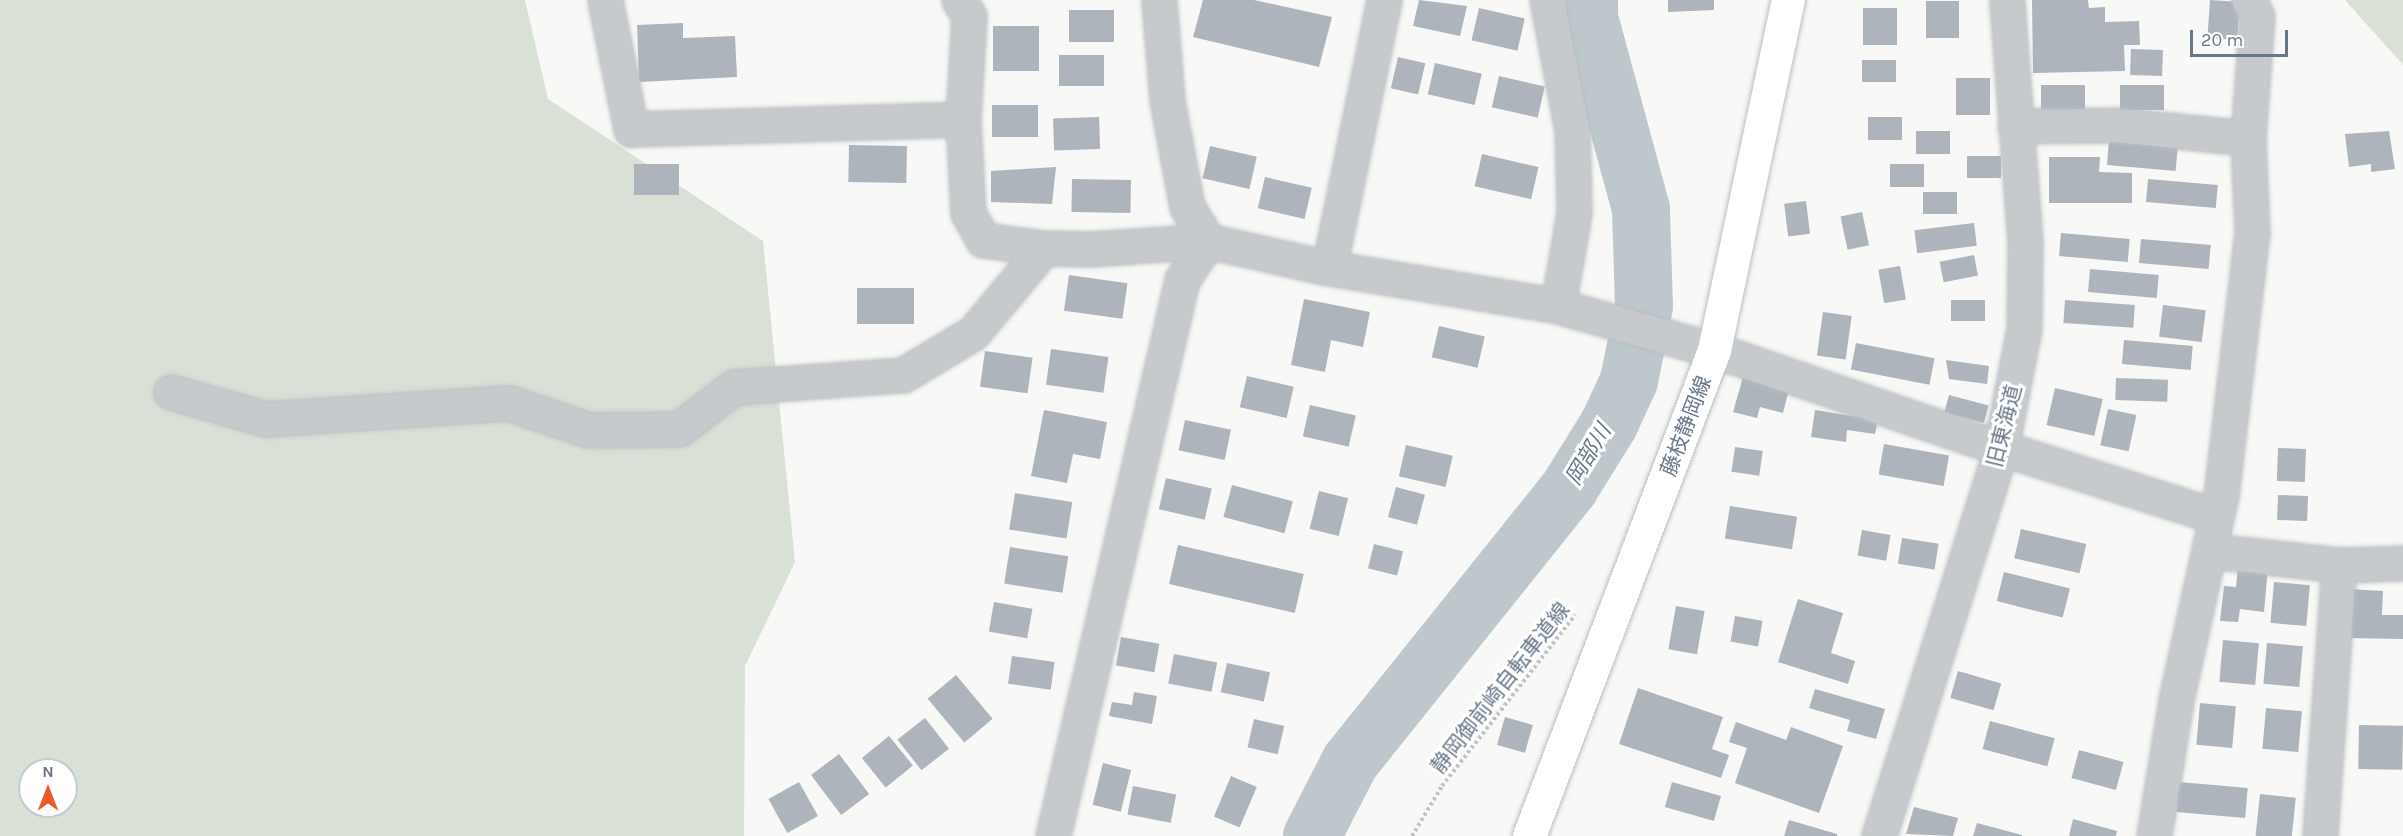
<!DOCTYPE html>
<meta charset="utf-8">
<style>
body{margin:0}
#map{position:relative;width:2403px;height:836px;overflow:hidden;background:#f8f8f6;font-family:Karla,"Noto Sans JP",sans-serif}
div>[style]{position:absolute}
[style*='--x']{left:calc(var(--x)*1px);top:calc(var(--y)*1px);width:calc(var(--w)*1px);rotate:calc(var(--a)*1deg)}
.green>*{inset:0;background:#d9e0d6}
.river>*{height:58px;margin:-29px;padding:0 29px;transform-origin:29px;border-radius:29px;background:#bec8cc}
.building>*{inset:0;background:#adb4bb;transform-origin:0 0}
.path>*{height:4px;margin-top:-2px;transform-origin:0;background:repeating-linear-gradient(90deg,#c0c2c4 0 3px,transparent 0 6px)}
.roads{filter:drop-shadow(0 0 2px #b9bdc1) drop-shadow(0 0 2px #b9bdc1)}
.minor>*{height:33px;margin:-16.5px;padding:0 16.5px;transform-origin:16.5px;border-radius:16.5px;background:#c6cacd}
.major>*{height:33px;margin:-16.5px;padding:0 16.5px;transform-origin:16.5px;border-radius:16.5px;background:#fff}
span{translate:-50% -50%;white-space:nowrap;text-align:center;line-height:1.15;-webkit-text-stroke:6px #fff;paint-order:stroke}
.street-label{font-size:21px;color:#677787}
.water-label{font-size:22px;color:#637983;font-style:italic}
.north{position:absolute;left:18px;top:758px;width:60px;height:60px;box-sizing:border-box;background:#fff;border:2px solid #c2c9cf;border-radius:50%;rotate:0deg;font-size:16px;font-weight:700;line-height:24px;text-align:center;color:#677787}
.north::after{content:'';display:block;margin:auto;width:21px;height:27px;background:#e75b26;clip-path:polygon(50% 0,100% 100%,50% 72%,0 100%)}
.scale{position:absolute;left:2190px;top:30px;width:98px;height:27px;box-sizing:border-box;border:3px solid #677787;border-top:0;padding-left:8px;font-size:18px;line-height:21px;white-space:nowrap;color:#677787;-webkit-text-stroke:4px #fff;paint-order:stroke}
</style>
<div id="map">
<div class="green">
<i style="clip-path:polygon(evenodd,0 0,525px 0,548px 99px,763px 241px,795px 562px,745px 666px,744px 836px,0 836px,0 0,30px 770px,66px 770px,66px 806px,30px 806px,30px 770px)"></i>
<i style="clip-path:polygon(2345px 0,2403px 0,2403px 65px)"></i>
</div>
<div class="river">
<i style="--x:1312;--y:836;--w:83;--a:-62.8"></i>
<i style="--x:1350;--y:762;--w:352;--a:-51.3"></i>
<i style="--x:1570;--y:487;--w:74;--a:-58.2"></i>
<i style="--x:1609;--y:424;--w:47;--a:-65.1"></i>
<i style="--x:1629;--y:381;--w:76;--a:-78.7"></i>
<i style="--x:1644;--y:306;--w:97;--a:-91.8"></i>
<i style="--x:1641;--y:209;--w:199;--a:-105.2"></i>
<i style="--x:1589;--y:17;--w:17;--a:-90"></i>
</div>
<div class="building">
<i style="clip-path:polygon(1203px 0,1254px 0,1332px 17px,1319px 67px,1193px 37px)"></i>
<i style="clip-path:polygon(1419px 0,1467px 6px,1460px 36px,1413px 26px)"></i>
<i style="clip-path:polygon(1668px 0,1714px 0,1714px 10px,1668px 12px)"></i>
<i style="clip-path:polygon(2032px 0,2088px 0,2089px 8px,2105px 7px,2105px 22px,2139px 21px,2140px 45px,2124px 45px,2125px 71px,2033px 73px)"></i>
<i style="left:2210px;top:0;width:30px;height:38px;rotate:4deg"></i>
<i style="left:1926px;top:1px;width:33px;height:37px"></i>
<i style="left:1479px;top:8px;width:47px;height:33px;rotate:13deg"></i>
<i style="left:1863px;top:8px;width:34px;height:37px"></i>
<i style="left:1069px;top:10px;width:45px;height:32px"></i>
<i style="clip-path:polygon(683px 23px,683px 38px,735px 36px,737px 77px,639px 82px,637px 25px)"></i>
<i style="left:993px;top:26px;width:46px;height:45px"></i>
<i style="left:2131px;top:49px;width:32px;height:26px;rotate:2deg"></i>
<i style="left:1059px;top:55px;width:45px;height:31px"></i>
<i style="left:1398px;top:57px;width:28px;height:32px;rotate:13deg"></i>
<i style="left:1896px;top:60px;width:22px;height:34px;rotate:90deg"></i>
<i style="left:1435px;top:63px;width:48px;height:32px;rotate:13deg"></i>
<i style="left:1499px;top:76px;width:47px;height:32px;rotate:13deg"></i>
<i style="left:1990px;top:78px;width:37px;height:34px;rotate:90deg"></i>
<i style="left:2085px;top:85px;width:25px;height:44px;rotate:90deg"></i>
<i style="left:2120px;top:85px;width:44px;height:25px"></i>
<i style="left:992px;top:105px;width:46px;height:32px"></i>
<i style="left:1099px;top:117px;width:32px;height:46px;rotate:88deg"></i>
<i style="left:1868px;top:117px;width:34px;height:23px"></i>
<i style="left:1916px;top:131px;width:34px;height:23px"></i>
<i style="clip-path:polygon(2389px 131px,2395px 169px,2371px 172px,2371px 164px,2349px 167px,2345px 134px)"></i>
<i style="left:2109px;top:141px;width:69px;height:24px;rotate:5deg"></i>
<i style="left:849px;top:145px;width:58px;height:37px;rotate:1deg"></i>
<i style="left:1210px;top:146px;width:48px;height:33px;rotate:13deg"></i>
<i style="left:1482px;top:154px;width:58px;height:33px;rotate:13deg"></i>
<i style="left:2001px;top:156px;width:22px;height:34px;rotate:90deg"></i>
<i style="clip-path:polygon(2049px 157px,2100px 157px,2099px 172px,2132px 173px,2132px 203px,2049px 203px)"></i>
<i style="left:634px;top:164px;width:45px;height:31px"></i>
<i style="left:1890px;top:164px;width:34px;height:23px"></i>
<i style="clip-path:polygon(1056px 167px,1052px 204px,991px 202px,991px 171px)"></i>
<i style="left:1265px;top:177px;width:48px;height:32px;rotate:13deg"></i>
<i style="left:1072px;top:179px;width:59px;height:33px;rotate:1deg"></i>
<i style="left:2148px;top:179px;width:70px;height:23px;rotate:5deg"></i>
<i style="left:1957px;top:192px;width:22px;height:34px;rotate:90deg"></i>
<i style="left:1806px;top:201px;width:33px;height:22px;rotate:83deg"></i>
<i style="left:1862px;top:212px;width:34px;height:22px;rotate:78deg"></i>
<i style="left:1974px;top:223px;width:23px;height:60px;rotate:83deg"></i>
<i style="left:2061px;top:233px;width:69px;height:23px;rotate:5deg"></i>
<i style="left:2141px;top:239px;width:70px;height:24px;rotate:5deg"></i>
<i style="left:1974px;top:255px;width:21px;height:35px;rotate:79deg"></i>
<i style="left:1900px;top:266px;width:34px;height:22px;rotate:80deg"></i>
<i style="left:2090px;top:269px;width:69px;height:23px;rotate:5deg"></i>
<i style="left:1069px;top:275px;width:59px;height:36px;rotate:8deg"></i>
<i style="left:857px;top:288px;width:57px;height:36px"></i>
<i style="clip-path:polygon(1304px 299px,1370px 312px,1363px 347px,1331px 340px,1325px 372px,1291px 365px)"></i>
<i style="left:1985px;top:300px;width:21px;height:34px;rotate:90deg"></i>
<i style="left:2065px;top:300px;width:70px;height:23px;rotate:4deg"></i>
<i style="left:2163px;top:305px;width:43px;height:32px;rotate:7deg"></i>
<i style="left:1823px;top:312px;width:29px;height:44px;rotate:8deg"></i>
<i style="left:1439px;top:326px;width:47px;height:32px;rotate:13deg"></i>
<i style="left:2124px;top:340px;width:69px;height:24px;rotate:5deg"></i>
<i style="left:1856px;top:343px;width:80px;height:27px;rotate:11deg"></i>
<i style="left:1051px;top:349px;width:58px;height:36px;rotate:8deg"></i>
<i style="left:985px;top:351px;width:48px;height:36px;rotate:8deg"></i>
<i style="clip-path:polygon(1946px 360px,1989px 366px,1987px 384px,1949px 379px)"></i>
<i style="left:1247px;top:376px;width:48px;height:32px;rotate:13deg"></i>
<i style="clip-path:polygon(1743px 377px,1789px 389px,1783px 413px,1760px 407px,1757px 418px,1733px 412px)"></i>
<i style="left:2116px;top:378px;width:52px;height:22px;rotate:2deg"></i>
<i style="left:2055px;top:388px;width:49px;height:38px;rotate:13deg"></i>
<i style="left:1949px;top:395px;width:41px;height:18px;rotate:15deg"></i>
<i style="left:1310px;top:405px;width:47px;height:32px;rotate:13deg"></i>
<i style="left:2108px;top:409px;width:29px;height:37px;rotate:12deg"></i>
<i style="clip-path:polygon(1044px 410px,1107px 422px,1100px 459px,1073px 454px,1067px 483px,1031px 476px)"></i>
<i style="clip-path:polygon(1815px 410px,1878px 420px,1875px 434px,1847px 430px,1846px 442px,1811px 437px)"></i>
<i style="left:1185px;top:420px;width:47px;height:31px;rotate:12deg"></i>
<i style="left:1884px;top:444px;width:66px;height:31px;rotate:10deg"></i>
<i style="left:1406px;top:445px;width:48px;height:32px;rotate:13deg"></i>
<i style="left:1735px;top:447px;width:28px;height:25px;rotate:8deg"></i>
<i style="left:2278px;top:448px;width:28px;height:33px;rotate:2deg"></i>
<i style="left:1166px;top:478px;width:47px;height:32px;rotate:13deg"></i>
<i style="left:1232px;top:485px;width:63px;height:33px;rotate:15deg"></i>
<i style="left:1396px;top:487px;width:30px;height:31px;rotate:15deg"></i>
<i style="left:1319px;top:491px;width:30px;height:39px;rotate:14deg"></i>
<i style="left:1015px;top:493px;width:58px;height:37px;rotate:9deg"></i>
<i style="left:2278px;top:495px;width:30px;height:25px;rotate:2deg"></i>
<i style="left:1730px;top:506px;width:68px;height:33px;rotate:9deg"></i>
<i style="left:2021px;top:529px;width:67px;height:30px;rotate:13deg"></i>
<i style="left:1862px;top:530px;width:29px;height:26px;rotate:10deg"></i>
<i style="left:1902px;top:538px;width:37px;height:26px;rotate:9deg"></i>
<i style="left:1374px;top:544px;width:30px;height:25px;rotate:14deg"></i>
<i style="left:1178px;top:545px;width:129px;height:40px;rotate:13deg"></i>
<i style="left:1010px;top:547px;width:59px;height:37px;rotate:9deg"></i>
<i style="clip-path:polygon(2238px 566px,2268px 568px,2264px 612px,2240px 609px,2238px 622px,2220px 621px,2224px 586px,2236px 587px)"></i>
<i style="left:2004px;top:572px;width:68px;height:30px;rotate:14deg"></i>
<i style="left:2274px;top:582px;width:36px;height:41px;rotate:5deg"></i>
<i style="clip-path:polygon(2347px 589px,2383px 591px,2382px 615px,2403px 615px,2403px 639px,2346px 638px)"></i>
<i style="clip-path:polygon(1798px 599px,1843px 613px,1831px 653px,1855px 661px,1848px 684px,1778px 662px)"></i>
<i style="left:994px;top:602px;width:39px;height:30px;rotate:10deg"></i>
<i style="left:1676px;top:606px;width:29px;height:44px;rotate:10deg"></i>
<i style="left:1735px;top:616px;width:28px;height:26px;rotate:10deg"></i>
<i style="left:1121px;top:637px;width:39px;height:29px;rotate:10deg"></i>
<i style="left:2223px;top:640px;width:36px;height:42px;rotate:5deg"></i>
<i style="left:2267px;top:643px;width:36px;height:41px;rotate:5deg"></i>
<i style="left:1174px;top:654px;width:44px;height:30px;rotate:11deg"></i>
<i style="left:1012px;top:656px;width:43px;height:28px;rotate:8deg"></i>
<i style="left:1227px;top:663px;width:44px;height:30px;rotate:12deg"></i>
<i style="left:1958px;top:671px;width:45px;height:28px;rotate:16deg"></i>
<i style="left:956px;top:675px;width:57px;height:37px;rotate:50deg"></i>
<i style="clip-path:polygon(1638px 688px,1723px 717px,1712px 749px,1729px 755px,1721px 778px,1619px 744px)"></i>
<i style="clip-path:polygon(1815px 689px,1885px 709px,1876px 739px,1847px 731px,1850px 720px,1809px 708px)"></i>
<i style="clip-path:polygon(1134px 692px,1157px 696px,1152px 724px,1109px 716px,1112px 702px,1132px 705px)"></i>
<i style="left:2200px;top:703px;width:36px;height:42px;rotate:5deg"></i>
<i style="left:2266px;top:708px;width:36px;height:41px;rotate:5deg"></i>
<i style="left:1505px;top:717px;width:29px;height:29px;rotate:16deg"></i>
<i style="left:925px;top:718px;width:39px;height:35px;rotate:52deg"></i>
<i style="left:1254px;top:719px;width:31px;height:29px;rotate:13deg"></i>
<i style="left:1990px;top:721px;width:67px;height:29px;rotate:15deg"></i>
<i style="clip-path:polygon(1736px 722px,1786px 740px,1791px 727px,1843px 746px,1819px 813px,1735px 783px,1747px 748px,1729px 742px)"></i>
<i style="left:2359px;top:725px;width:44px;height:44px;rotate:1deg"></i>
<i style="left:889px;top:736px;width:38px;height:35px;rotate:51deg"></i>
<i style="left:2079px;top:750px;width:46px;height:29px;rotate:15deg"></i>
<i style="left:839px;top:754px;width:50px;height:35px;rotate:53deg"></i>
<i style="left:1103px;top:763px;width:29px;height:43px;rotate:14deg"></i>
<i style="left:1231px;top:776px;width:28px;height:44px;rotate:23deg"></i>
<i style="left:799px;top:782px;width:39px;height:35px;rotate:61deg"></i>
<i style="left:1672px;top:782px;width:51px;height:26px;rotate:16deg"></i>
<i style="left:2179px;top:782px;width:69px;height:30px;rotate:5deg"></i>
<i style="left:1133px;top:786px;width:44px;height:29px;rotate:11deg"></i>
<i style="left:2260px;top:794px;width:36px;height:42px;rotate:6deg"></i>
<i style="clip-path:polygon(1914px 807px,1958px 818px,1953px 836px,1906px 834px)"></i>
<i style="clip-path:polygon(2073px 819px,2117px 831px,2116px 836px,2069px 836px)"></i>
<i style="clip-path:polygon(1789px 820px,1837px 834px,1837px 836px,1784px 836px)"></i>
<i style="clip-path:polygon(1977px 823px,2022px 835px,2022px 836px,1973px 836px)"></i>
</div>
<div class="path">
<i style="--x:1412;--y:836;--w:58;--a:-59"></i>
<i style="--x:1442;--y:786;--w:217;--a:-52.1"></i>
</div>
<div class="roads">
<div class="minor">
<i style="--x:605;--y:0;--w:132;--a:78.6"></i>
<i style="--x:631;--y:129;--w:332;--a:-1.7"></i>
<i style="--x:959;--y:0;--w:19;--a:58"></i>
<i style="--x:969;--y:16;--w:103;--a:93.3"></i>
<i style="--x:963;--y:119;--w:94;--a:87"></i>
<i style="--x:968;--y:213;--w:31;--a:61"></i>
<i style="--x:983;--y:240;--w:62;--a:7.5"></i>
<i style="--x:1044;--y:248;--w:46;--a:1.2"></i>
<i style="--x:1090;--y:249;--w:118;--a:-3.9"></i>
<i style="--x:1208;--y:241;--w:124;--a:12.6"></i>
<i style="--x:1329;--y:268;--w:232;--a:9.4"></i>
<i style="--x:1558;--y:306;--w:162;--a:15.8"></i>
<i style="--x:1714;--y:350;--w:303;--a:18.9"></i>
<i style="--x:2001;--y:448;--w:225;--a:17.6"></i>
<i style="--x:1159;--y:0;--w:100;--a:85.4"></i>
<i style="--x:1167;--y:100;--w:109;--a:79.4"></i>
<i style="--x:1187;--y:207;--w:40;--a:58"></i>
<i style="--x:1547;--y:0;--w:132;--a:79.1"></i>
<i style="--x:1572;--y:130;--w:83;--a:88.6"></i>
<i style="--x:1574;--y:213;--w:94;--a:99.8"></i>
<i style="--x:2015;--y:126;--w:101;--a:-0.6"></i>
<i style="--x:2116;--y:125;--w:133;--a:5.6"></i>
<i style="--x:1329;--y:268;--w:274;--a:-78.4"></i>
<i style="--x:171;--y:392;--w:99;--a:15.9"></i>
<i style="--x:266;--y:419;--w:244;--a:-3.8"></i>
<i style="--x:509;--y:403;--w:84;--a:18.6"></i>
<i style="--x:589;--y:430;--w:90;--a:-0.6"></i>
<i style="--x:679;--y:429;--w:69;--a:-37.4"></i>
<i style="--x:734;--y:387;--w:169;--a:-4.1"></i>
<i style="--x:903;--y:375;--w:82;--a:-31"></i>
<i style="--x:973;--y:333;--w:111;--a:-50.1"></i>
<i style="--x:2211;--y:551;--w:129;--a:6.2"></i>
<i style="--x:2339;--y:565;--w:64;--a:-1.8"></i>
<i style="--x:1053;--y:836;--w:571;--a:-76.94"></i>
<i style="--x:1182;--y:280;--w:47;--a:-56.3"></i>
<i style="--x:1879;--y:836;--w:407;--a:-72.5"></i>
<i style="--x:2001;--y:448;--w:121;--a:-79.1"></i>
<i style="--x:2024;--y:329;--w:87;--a:-89.3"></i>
<i style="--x:2025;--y:242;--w:243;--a:-94.3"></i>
<i style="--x:2154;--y:836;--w:138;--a:-80.8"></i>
<i style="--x:2176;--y:700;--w:209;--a:-77.6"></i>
<i style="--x:2221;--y:496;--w:267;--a:-83.3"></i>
<i style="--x:2252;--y:231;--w:93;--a:-92.5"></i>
<i style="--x:2248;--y:138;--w:122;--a:-85.8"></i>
<i style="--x:2257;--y:16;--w:18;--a:-117"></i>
<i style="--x:2320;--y:836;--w:272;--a:-86"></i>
</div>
<div class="major">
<i style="--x:1529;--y:836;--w:520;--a:-69.16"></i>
<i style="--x:1714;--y:350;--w:358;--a:-78.1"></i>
</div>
</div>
<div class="street-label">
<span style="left:1686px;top:426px;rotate:-69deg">藤枝静岡線</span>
<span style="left:2004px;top:426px;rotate:-76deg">旧東海道</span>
<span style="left:1500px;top:688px;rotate:-52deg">静岡御前崎自転車道線</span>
</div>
<div class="water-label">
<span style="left:1589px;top:455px;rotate:-59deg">岡部川</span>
</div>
<div class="north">N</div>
<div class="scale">20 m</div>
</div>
